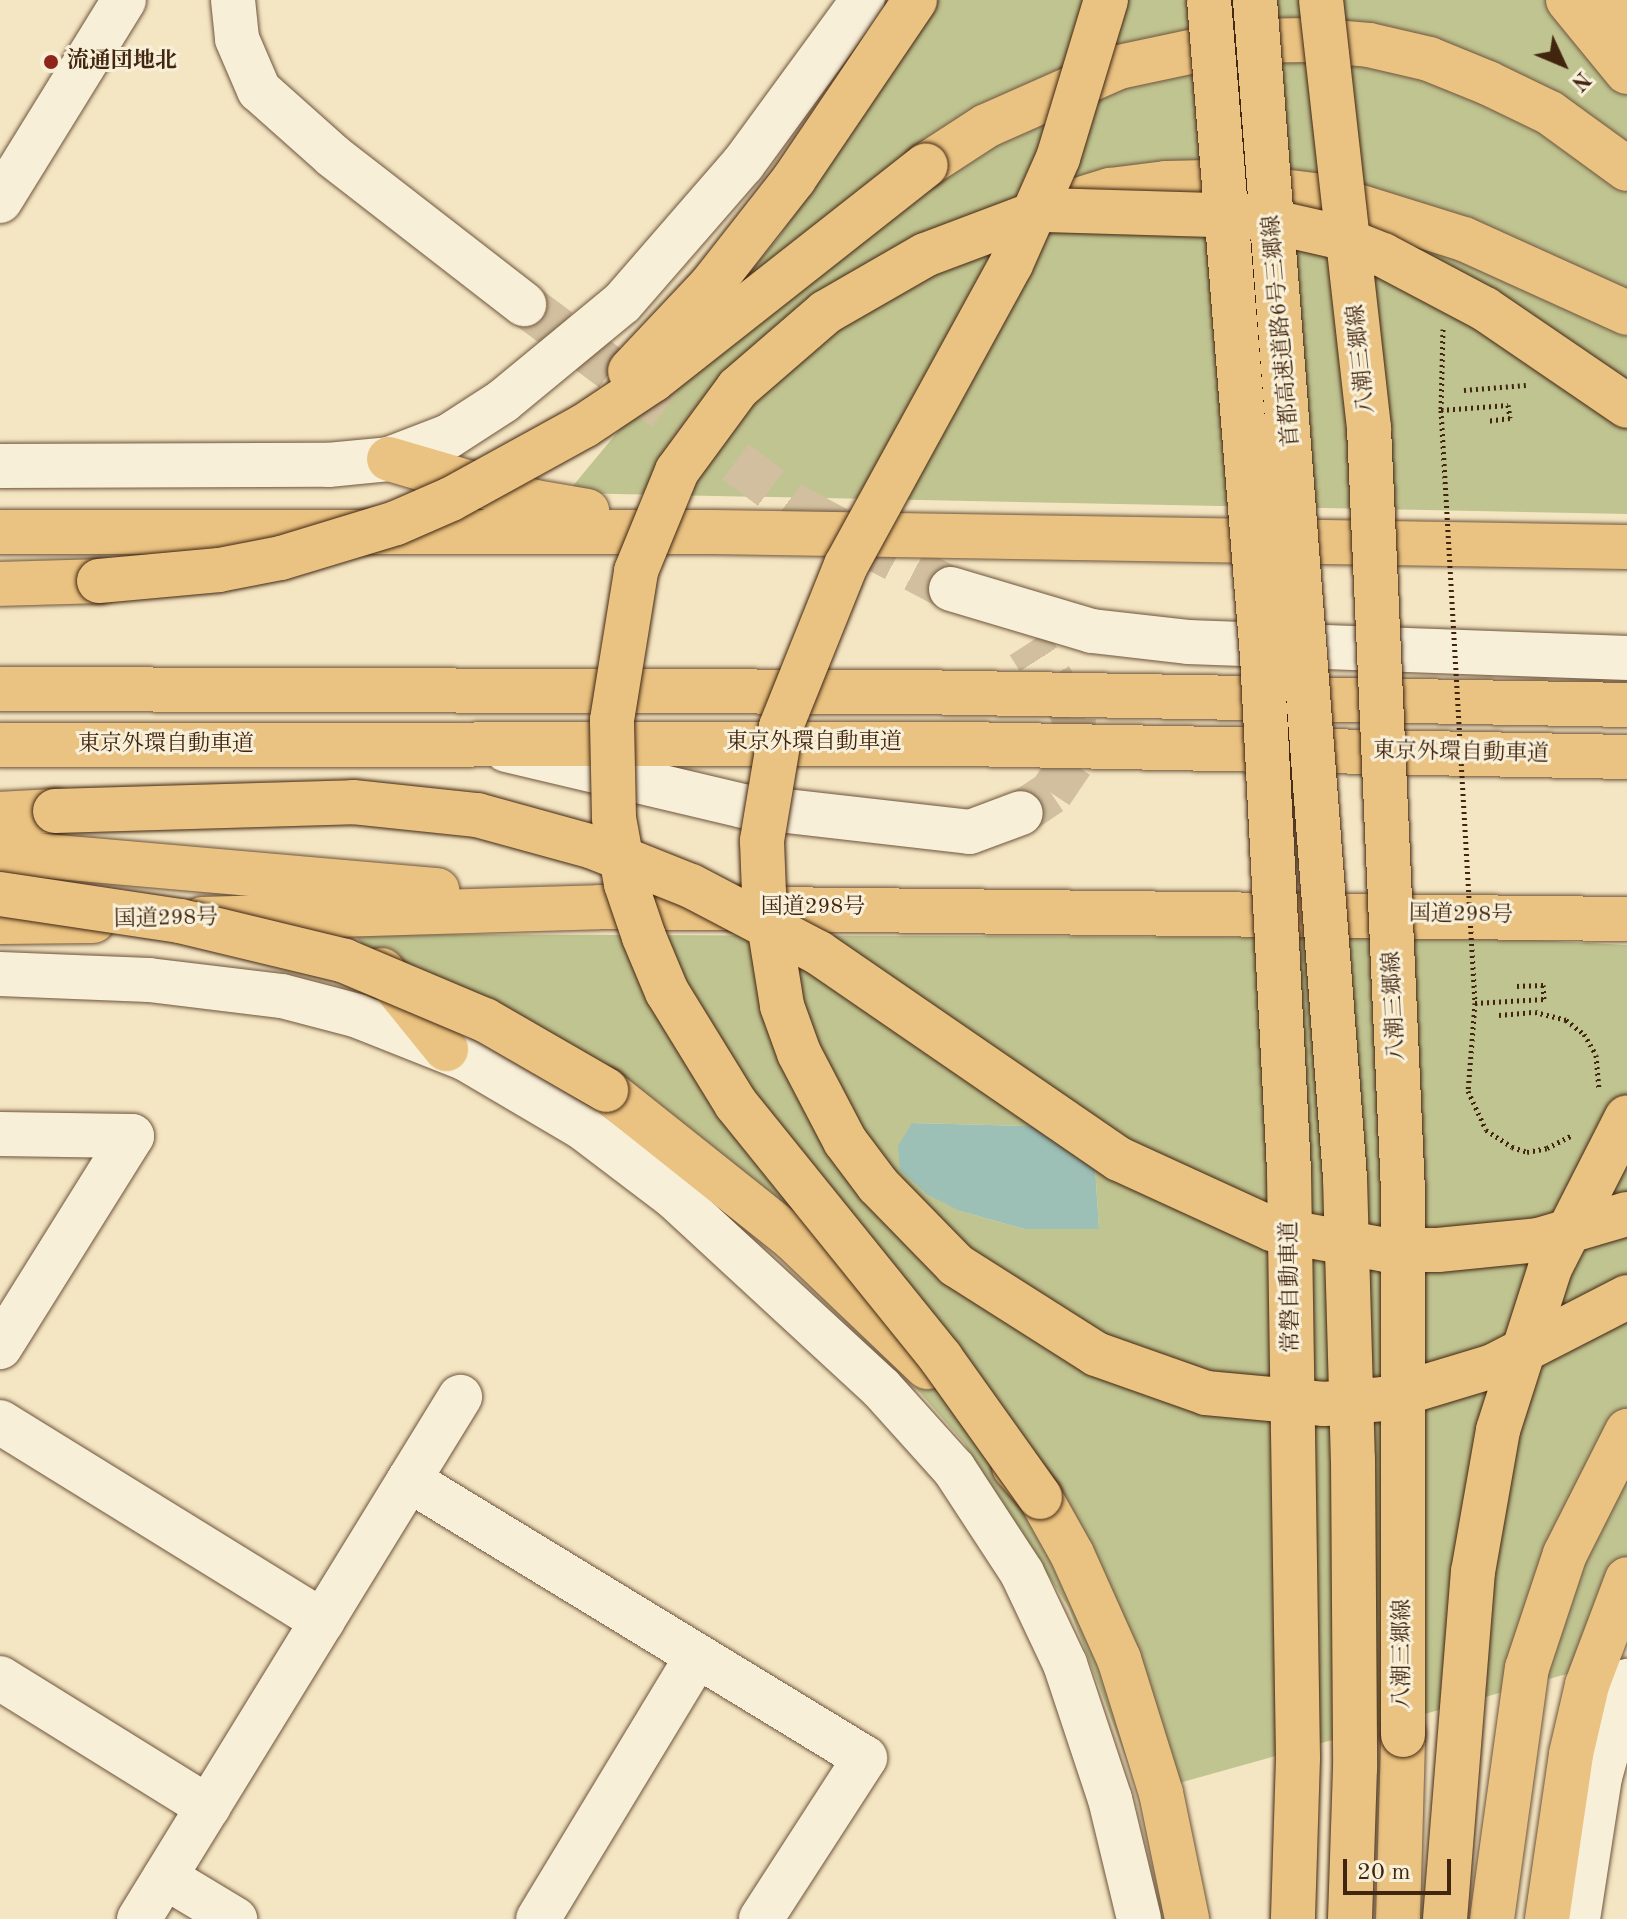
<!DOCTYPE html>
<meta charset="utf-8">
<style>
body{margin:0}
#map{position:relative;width:1627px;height:1919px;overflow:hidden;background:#f5e6c3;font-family:"Old Standard TT","Noto Serif JP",serif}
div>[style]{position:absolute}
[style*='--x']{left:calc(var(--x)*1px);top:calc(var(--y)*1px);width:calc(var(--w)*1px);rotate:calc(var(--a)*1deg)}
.green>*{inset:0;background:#c0c491}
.water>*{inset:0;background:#9cbfb6}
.minor-tunnel>*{height:44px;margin-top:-22px;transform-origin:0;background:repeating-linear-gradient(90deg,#d1bf9f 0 44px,transparent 0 66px)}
.path>*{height:5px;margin-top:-2.5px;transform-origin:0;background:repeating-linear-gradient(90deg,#41250f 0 2px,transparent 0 6px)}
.roads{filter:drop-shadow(0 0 2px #6e553c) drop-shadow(0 0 2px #6e553c)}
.minor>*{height:44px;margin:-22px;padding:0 22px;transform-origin:22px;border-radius:22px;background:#f8efd8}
.major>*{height:44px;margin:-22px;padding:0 22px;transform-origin:22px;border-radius:22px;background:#eac382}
.highway>*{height:44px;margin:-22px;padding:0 22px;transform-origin:22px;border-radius:22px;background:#eac382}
.path-bridge>*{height:5px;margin-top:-2.5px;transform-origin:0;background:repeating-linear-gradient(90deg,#41250f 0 2px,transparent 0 6px)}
.bridges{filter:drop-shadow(0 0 2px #41250f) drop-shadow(0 0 2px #41250f)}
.major-bridge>*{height:44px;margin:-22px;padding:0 22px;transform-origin:22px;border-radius:22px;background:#eac382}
.highway-bridge>*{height:44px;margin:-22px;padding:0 22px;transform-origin:22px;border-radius:22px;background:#eac382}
.dots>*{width:22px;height:22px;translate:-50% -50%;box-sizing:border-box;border:4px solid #f8efd8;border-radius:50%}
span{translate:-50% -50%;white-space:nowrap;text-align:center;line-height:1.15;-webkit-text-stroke:6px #f8efd8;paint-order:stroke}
.poi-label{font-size:22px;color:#41250f;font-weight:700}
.left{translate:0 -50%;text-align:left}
.street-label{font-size:22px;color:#41250f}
.north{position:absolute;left:1523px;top:24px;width:80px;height:80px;-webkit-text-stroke:6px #f8efd8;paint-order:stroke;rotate:134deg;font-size:22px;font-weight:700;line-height:32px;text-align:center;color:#41250f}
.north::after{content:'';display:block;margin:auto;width:28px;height:36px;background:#41250f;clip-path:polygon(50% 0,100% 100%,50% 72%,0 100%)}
.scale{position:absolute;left:1343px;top:1859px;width:108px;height:36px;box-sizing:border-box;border:4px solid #41250f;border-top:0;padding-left:10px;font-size:24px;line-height:28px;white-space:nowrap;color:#41250f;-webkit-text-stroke:6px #f8efd8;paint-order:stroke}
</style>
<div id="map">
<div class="green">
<i style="clip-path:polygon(938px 0,1627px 0,1627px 514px,567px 493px,780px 236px)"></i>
<i style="clip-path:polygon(evenodd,354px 934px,1493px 938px,1627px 945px,1627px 1636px,1613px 1661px,1140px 1794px,1069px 1608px,964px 1443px,875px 1341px,723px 1198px,504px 1046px,428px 1024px,354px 934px,912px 1123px,1061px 1127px,1094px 1151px,1099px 1229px,1024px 1229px,960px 1211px,912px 1123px)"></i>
</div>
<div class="water">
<i style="clip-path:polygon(912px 1123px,1061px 1127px,1094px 1151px,1099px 1229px,1024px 1229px,960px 1211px,928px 1195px,900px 1170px,898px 1146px)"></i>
</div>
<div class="minor-tunnel">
<i style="--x:524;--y:304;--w:342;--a:36.7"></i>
<i style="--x:798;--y:508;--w:173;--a:27.9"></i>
<i style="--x:1021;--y:813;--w:36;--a:-34"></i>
<i style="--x:1051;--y:793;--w:37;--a:-56"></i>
<i style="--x:1072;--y:762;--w:47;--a:-87.6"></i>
<i style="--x:1074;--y:715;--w:85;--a:-122.6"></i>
</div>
<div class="path">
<i style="--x:1441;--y:410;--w:67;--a:-4.3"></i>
<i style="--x:1508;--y:405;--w:13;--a:81"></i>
<i style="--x:1510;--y:418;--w:24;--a:173"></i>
<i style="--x:1475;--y:1003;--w:69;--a:-3.3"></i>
<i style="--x:1544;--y:999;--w:14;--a:-94"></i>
<i style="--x:1543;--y:985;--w:27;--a:178"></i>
</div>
<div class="roads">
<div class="minor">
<i style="--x:233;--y:0;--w:39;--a:84"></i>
<i style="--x:237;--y:39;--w:56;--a:66.7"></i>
<i style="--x:259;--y:90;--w:99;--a:41.7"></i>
<i style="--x:333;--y:156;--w:242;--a:37.8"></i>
<i style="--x:0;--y:201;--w:236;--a:-58.3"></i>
<i style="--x:0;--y:466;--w:328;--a:-0.2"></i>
<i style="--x:328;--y:465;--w:61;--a:-5.6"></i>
<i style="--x:389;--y:459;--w:64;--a:-21"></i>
<i style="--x:449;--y:436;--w:64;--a:-32.9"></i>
<i style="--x:503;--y:401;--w:154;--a:-39.5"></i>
<i style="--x:622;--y:303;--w:184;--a:-49"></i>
<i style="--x:743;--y:164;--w:203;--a:-53.8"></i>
<i style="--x:951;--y:589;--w:147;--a:16.6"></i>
<i style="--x:1092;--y:631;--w:98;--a:6.5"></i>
<i style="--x:1189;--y:642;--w:438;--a:2.1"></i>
<i style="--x:506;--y:750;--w:244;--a:13.3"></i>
<i style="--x:743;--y:806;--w:228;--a:6.5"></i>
<i style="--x:970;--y:832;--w:54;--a:-20.4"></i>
<i style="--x:0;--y:974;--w:149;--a:2.3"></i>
<i style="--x:149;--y:980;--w:134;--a:6.9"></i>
<i style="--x:282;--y:996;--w:79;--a:14.7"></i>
<i style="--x:358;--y:1016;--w:116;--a:21.7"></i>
<i style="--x:466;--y:1059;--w:136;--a:30.5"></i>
<i style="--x:583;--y:1128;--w:114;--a:37.2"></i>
<i style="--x:674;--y:1197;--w:282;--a:42.7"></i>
<i style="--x:881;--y:1388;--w:109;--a:48"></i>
<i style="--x:954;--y:1469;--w:124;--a:56.8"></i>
<i style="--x:1022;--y:1573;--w:101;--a:64.7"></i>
<i style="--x:1065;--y:1664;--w:142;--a:71.6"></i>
<i style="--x:1110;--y:1799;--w:123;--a:76.4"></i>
<i style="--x:0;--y:1134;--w:132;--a:0.9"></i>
<i style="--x:132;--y:1136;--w:249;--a:122"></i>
<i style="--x:0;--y:1422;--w:379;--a:31.7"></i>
<i style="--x:409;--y:1480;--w:534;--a:31.37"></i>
<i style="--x:865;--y:1758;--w:192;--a:122.9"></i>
<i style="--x:0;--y:1678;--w:245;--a:31.8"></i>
<i style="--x:165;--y:1877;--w:82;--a:31"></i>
<i style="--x:139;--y:1919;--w:613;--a:-58.41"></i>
<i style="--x:538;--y:1919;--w:307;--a:-58.8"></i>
<i style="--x:1578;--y:1919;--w:144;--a:-81.2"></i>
<i style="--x:1600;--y:1777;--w:100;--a:-74.3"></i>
</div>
<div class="major">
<i style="--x:1398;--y:1919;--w:184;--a:-88.4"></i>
</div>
<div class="highway">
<i style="--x:1568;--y:0;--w:93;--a:50.7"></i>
<i style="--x:1606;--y:0;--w:30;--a:45"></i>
<i style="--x:926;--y:165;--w:72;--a:-33"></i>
<i style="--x:986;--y:126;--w:145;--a:-23.9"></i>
<i style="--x:1119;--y:67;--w:125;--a:-12"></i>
<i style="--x:1241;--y:41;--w:69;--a:-0.8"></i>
<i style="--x:1310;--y:40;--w:59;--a:4.8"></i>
<i style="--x:1369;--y:45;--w:62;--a:13.1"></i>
<i style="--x:1429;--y:59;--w:64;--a:22.1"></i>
<i style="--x:1488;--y:83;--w:69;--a:25.8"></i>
<i style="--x:1550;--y:113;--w:95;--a:36"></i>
<i style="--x:1051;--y:208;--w:62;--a:-17"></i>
<i style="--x:1110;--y:190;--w:56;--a:-7.1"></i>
<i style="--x:1166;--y:183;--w:43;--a:-1.3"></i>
<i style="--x:1209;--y:182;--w:121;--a:7.1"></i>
<i style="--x:1329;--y:197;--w:141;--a:17.3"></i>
<i style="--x:1464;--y:239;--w:179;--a:24.4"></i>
<i style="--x:389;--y:459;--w:152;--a:16.4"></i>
<i style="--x:535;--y:502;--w:53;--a:9.8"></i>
<i style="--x:0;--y:532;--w:713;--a:0"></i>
<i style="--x:713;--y:532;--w:914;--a:0.94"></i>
<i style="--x:0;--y:584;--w:99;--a:-1.7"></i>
<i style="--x:0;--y:689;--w:914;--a:0.19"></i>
<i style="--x:914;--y:692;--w:713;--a:1.04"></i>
<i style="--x:0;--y:745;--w:963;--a:-0.06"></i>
<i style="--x:963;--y:744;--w:664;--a:1.12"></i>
<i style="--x:0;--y:814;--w:55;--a:-3.1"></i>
<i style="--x:0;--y:852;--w:439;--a:5"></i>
<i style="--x:202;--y:919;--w:397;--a:-1.7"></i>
<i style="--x:599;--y:907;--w:1028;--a:0.67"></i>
<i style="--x:0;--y:922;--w:93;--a:-0.6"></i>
<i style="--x:382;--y:970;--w:102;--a:51"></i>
<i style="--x:606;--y:1090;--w:238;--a:38.5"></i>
<i style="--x:792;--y:1238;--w:187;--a:43.7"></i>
<i style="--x:1014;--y:1467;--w:40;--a:49"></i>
<i style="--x:1040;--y:1497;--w:65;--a:60.7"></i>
<i style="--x:1072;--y:1554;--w:115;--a:65.9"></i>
<i style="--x:1119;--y:1659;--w:140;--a:72.6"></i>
<i style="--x:1161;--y:1793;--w:129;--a:78.3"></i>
<i style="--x:1492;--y:1919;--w:253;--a:-82.1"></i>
<i style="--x:1527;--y:1668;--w:120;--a:-71.6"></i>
<i style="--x:1565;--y:1554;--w:138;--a:-63.2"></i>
<i style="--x:1547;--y:1919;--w:167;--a:-81.7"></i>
<i style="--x:1571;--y:1754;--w:71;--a:-76.9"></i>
<i style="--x:1587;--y:1685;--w:113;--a:-69.3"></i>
</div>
</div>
<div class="path-bridge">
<i style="--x:1443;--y:329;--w:81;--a:91.4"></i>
<i style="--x:1441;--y:410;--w:594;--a:86.72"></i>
<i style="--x:1475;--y:1003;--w:88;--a:94.5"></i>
<i style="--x:1468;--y:1091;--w:43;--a:65.2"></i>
<i style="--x:1486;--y:1130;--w:31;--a:33"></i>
<i style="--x:1512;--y:1147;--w:16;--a:18"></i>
<i style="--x:1527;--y:1152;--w:20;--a:-11"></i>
<i style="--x:1547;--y:1148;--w:28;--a:-27"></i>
<i style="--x:1464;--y:390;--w:62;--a:-4.6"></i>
<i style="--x:1499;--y:1015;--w:36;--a:-5"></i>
<i style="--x:1535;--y:1012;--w:32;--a:14"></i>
<i style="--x:1566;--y:1020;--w:23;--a:38"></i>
<i style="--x:1584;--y:1034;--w:24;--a:60"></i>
<i style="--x:1596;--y:1055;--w:35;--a:85"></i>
</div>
<div class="bridges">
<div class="major-bridge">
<i style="--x:1321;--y:0;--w:431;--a:83.6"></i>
<i style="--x:1369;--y:428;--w:765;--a:87.45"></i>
<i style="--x:1403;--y:1192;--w:543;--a:90"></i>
</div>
<div class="highway-bridge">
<i style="--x:1106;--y:0;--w:165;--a:106.9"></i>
<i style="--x:1058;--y:158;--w:116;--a:113.9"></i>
<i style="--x:1011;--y:264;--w:343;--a:118.7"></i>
<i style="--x:846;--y:565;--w:175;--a:111.9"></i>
<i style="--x:781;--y:727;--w:116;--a:99.5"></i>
<i style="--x:762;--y:841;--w:52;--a:87.8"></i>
<i style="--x:764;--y:893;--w:114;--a:80.9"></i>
<i style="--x:782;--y:1006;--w:50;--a:70.1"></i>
<i style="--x:799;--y:1053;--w:99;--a:62.4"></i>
<i style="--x:845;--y:1141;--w:55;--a:53.1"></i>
<i style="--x:878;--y:1185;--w:112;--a:45.7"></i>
<i style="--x:956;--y:1265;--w:166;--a:32.4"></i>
<i style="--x:1096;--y:1354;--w:117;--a:19.5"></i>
<i style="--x:1206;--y:1393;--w:119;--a:5.3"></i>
<i style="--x:1324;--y:1404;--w:60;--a:-4.8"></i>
<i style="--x:1384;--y:1399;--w:114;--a:-16.8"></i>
<i style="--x:1493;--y:1366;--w:151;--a:-27.2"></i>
<i style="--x:1209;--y:0;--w:658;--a:85.38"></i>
<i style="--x:1262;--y:656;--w:517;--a:87"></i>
<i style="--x:1289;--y:1172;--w:586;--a:89.12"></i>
<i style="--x:1298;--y:1758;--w:161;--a:91.8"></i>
<i style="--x:1255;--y:0;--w:1181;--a:85.63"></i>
<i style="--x:1345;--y:1178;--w:281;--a:88.4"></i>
<i style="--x:1353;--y:1459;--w:309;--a:89.6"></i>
<i style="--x:1355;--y:1768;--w:151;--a:91.9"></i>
<i style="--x:630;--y:371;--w:118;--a:-46.7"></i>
<i style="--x:711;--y:285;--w:135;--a:-51.9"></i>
<i style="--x:794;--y:179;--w:216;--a:-55.9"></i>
<i style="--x:99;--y:581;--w:121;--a:-5.2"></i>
<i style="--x:219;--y:570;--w:63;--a:-11"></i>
<i style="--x:281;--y:558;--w:120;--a:-16.9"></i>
<i style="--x:396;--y:523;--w:60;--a:-23.6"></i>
<i style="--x:451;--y:499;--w:152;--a:-28.8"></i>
<i style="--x:584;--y:426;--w:83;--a:-33.7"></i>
<i style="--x:653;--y:380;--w:347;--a:-38.2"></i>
<i style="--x:55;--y:811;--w:298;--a:-1.7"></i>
<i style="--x:353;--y:802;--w:125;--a:6"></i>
<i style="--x:477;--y:815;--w:120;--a:15.4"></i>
<i style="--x:593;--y:847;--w:105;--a:21.7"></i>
<i style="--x:691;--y:886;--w:144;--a:27.6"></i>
<i style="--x:819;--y:953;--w:364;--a:34.5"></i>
<i style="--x:1119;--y:1159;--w:168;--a:24.6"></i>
<i style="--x:1272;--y:1229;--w:115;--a:10.5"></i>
<i style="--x:1385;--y:1250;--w:53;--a:0"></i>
<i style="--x:1438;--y:1250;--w:100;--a:-5.7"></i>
<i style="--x:1538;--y:1240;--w:93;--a:-16.3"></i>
<i style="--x:0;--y:894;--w:182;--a:8.5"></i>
<i style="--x:180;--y:921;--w:170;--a:13.6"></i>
<i style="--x:345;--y:961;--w:152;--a:22.9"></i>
<i style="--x:485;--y:1020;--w:140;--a:30"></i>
<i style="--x:1040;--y:1497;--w:171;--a:-125.5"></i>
<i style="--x:941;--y:1358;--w:326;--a:-128.9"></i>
<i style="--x:736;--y:1104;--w:132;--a:-121.6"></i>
<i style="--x:667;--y:992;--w:60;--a:-112.7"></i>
<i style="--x:644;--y:937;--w:56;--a:-108.8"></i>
<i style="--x:626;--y:884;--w:67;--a:-100.3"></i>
<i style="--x:614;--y:818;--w:98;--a:-91.2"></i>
<i style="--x:612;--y:720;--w:151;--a:-80.8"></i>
<i style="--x:636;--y:571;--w:108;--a:-67.7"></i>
<i style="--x:677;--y:471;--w:103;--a:-53.7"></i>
<i style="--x:738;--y:388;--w:116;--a:-40.8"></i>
<i style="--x:826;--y:312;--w:114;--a:-29.9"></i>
<i style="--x:925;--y:255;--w:128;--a:-20.6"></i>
<i style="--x:1045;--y:210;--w:202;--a:1.7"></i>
<i style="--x:1247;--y:216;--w:90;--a:12.8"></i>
<i style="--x:1335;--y:236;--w:52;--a:21.6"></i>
<i style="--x:1383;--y:255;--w:115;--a:27.9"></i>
<i style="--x:1485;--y:309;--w:172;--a:34.3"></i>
<i style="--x:1445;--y:1919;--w:348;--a:-85.4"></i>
<i style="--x:1473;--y:1572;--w:144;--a:-80"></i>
<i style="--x:1498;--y:1430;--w:170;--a:-72.2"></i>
<i style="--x:1550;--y:1268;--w:169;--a:-63"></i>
</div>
</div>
<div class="dots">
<i style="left:51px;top:62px;background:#8f2418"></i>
</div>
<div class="poi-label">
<span class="left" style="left:67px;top:62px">流通団地北</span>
</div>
<div class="street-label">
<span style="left:1282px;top:331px;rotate:-95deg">首都高速道路6号三郷線</span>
<span style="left:1362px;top:359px;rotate:-96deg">八潮三郷線</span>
<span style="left:814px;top:743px">東京外環自動車道</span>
<span style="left:166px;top:745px">東京外環自動車道</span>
<span style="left:1461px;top:753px;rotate:1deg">東京外環自動車道</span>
<span style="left:813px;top:908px">国道298号</span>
<span style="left:1461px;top:915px;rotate:1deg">国道298号</span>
<span style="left:166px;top:919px;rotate:-1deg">国道298号</span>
<span style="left:1395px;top:1006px;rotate:-93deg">八潮三郷線</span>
<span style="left:1291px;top:1287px;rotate:-91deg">常磐自動車道</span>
<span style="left:1403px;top:1654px;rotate:-90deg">八潮三郷線</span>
</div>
<div class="north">N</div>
<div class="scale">20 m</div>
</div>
